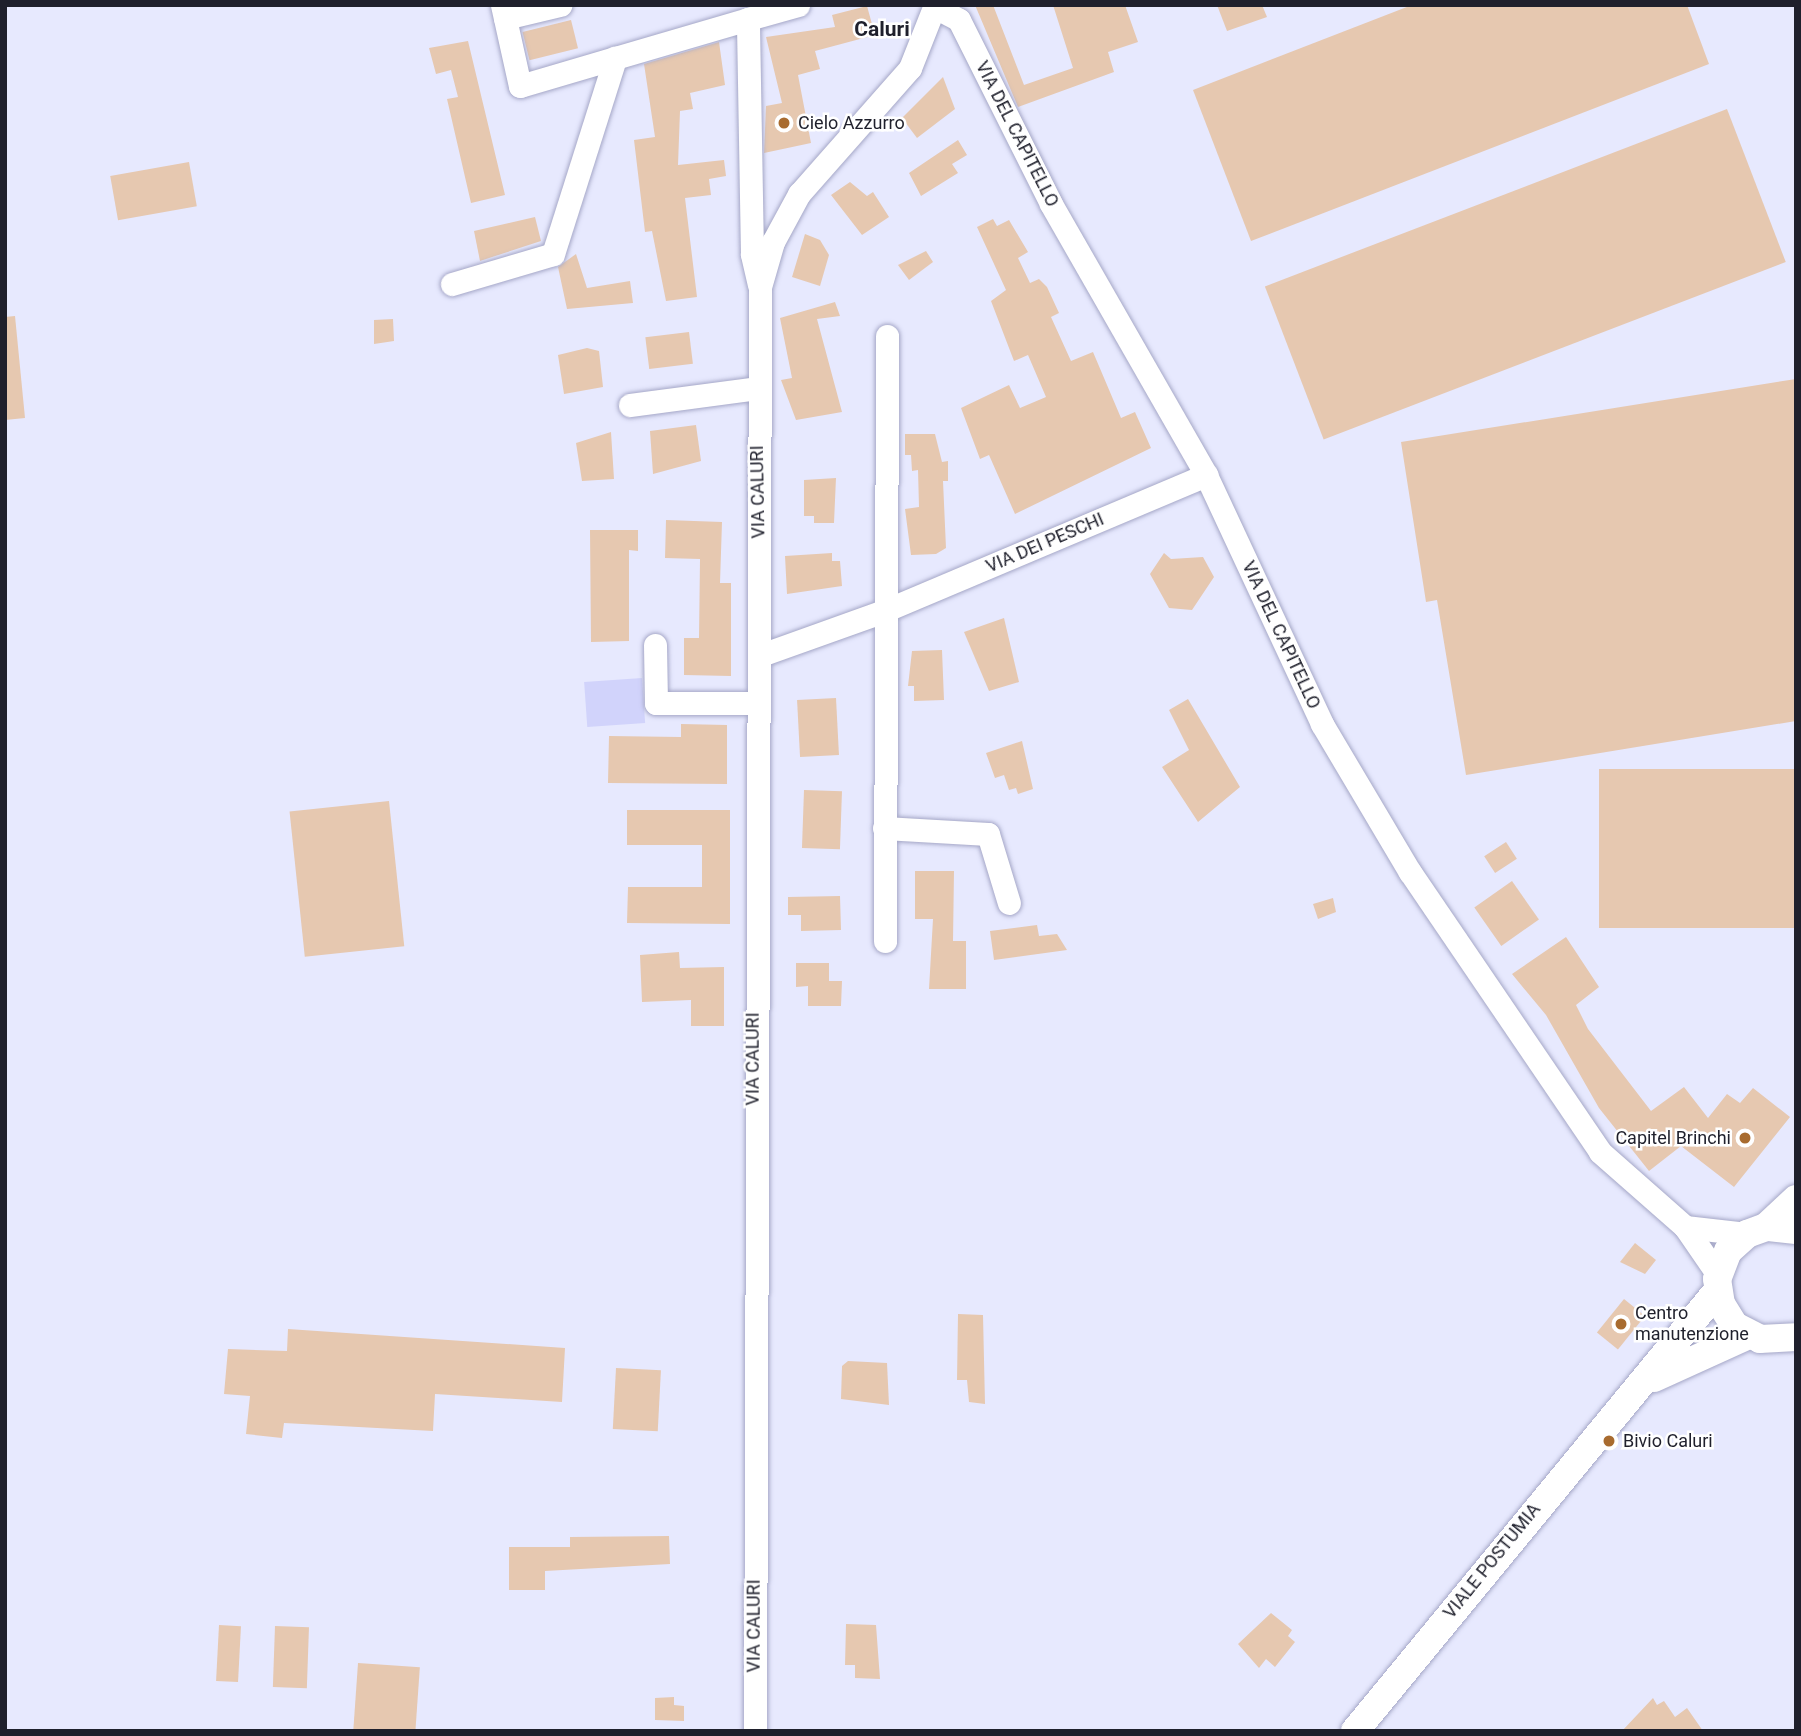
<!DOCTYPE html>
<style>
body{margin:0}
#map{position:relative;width:1801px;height:1736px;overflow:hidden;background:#e7e9fe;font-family:Roboto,sans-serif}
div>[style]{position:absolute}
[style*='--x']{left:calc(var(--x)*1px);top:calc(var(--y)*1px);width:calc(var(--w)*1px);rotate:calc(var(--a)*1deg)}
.green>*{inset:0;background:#d1d3fb;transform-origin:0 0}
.building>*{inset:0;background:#e6c8b0;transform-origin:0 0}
.roads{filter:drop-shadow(0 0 2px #a5a7c7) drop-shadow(0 0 2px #a5a7c7)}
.minor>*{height:23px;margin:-11.5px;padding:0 11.5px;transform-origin:11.5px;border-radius:11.5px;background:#fff}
.major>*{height:28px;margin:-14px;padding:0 14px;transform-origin:14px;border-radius:14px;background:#fff}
.dots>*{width:19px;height:19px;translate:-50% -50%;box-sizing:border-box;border:4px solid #fff;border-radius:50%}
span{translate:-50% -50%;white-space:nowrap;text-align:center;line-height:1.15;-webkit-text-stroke:5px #fff;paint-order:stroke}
.poi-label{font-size:18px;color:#1f202c}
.left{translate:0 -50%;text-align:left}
.right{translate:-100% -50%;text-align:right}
.street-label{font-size:18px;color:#1f202c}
.quarter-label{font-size:21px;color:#1f202c;font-weight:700}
.frame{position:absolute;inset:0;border:7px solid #1f202c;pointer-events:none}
</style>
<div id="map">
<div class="green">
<i style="left:642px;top:678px;width:45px;height:58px;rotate:86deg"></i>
</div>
<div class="building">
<i style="clip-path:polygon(975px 5px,993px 5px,1024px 85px,1073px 68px,1053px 5px,1125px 5px,1138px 42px,1108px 52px,1114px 72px,1018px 107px)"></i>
<i style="clip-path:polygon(1217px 5px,1262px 5px,1267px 17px,1227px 31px)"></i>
<i style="clip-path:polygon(1412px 5px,1687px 5px,1709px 64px,1251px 241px,1193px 90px)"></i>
<i style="clip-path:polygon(867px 6px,875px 35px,815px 51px,820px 69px,798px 75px,811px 143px,764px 153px,766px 106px,782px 103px,766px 37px,835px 27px,832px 15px)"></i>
<i style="left:571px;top:20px;width:29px;height:50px;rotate:76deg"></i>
<i style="clip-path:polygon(468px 41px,505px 195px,471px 203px,447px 99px,458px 97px,451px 70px,436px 74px,429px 48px)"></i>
<i style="clip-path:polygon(719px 42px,725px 85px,690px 93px,693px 109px,680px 111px,678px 165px,724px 160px,726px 176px,709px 179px,711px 195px,685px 198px,697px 297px,666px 301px,652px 231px,645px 232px,634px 140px,655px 137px,644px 64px)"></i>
<i style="clip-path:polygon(943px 77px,955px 109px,917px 138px,902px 118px)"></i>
<i style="left:1727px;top:109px;width:164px;height:495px;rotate:69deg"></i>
<i style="clip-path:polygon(958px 140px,967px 155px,952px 164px,958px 173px,921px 196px,909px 173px)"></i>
<i style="left:189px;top:162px;width:45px;height:80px;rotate:80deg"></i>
<i style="clip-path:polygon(850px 182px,867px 196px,873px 192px,889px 217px,862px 235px,831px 195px)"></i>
<i style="clip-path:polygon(535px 217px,541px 241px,480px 261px,474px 231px)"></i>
<i style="clip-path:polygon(993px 219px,997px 226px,1009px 220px,1028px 252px,1018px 258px,1030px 283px,1039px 279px,1047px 287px,1059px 313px,1051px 317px,1071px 361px,1093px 352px,1121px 418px,1135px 412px,1151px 448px,1015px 514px,989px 455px,980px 459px,961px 408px,1009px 385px,1020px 408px,1046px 397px,1028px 355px,1014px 361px,991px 301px,1006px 290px,977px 227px)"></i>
<i style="clip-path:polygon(805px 234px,820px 240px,829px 255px,820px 286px,792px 277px)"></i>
<i style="clip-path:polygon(926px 251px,933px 262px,909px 280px,898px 265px)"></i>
<i style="clip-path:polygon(576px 254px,587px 288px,630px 281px,633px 303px,567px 309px,558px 267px)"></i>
<i style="clip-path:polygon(835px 302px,840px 316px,817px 319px,842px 412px,796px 420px,781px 380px,792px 378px,780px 318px)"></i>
<i style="clip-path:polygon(15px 316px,25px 418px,5px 420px,5px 317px)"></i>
<i style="clip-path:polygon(393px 319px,394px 341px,374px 344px,374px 320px)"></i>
<i style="left:689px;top:332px;width:32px;height:44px;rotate:83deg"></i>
<i style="clip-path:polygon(587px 348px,599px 351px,603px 387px,564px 394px,558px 355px)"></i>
<i style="clip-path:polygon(1796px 379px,1796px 721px,1466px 775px,1437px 600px,1426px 602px,1401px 442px)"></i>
<i style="clip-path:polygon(696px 425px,701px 461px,653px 474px,650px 431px)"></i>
<i style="clip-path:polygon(611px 432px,614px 479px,582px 481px,576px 443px)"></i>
<i style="clip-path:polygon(905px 434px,935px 434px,942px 462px,948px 461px,948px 481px,943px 481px,946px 548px,936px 554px,911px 555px,905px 509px,919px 507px,918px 470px,912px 471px,911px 455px,905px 455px)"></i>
<i style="clip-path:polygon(836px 478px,834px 523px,814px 523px,814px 516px,804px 516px,804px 480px)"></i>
<i style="clip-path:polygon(666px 520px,722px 522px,720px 583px,731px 583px,731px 676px,684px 675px,684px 638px,699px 638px,700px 559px,665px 558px)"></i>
<i style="clip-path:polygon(590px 530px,638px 530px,638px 551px,629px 550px,629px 641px,591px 642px)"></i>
<i style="clip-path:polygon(832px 553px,832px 561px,840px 561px,842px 586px,787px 594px,785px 556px)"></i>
<i style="clip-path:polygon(1164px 553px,1171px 559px,1203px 557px,1214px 577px,1192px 610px,1169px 608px,1150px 574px)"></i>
<i style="clip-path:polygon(1004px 618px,1019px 682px,989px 691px,964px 632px)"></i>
<i style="clip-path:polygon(942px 650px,944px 700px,914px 701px,914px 686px,908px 686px,912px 651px)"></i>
<i style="left:836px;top:698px;width:57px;height:39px;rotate:87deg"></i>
<i style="clip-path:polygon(1188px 699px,1240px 787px,1198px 822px,1162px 767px,1189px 750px,1169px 710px)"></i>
<i style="clip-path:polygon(681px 724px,727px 725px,727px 784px,608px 783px,609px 736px,681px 737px)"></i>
<i style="clip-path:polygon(1022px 741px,1033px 789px,1018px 794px,1016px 788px,1009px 790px,1004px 775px,995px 778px,986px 753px)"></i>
<i style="left:1796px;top:769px;width:159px;height:197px;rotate:90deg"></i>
<i style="left:804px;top:790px;width:38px;height:58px;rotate:2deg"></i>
<i style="left:389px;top:801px;width:146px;height:100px;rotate:84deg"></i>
<i style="clip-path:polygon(627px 810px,730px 810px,730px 924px,627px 923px,628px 887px,702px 887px,702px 845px,627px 845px)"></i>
<i style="left:1506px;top:842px;width:20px;height:26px;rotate:57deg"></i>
<i style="clip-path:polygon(915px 871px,954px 871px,953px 941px,966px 941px,966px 989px,929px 989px,933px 919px,915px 919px)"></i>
<i style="left:1512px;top:881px;width:47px;height:46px;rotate:55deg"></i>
<i style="clip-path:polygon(840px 896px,841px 930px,801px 931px,801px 915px,788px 915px,788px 897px)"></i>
<i style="clip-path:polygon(1333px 898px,1336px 912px,1318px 919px,1313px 904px)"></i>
<i style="clip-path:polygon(1037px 925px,1039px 936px,1057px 934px,1067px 950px,994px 960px,990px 931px)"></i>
<i style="clip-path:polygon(1566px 937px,1599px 987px,1576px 1005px,1588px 1029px,1651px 1111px,1684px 1087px,1708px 1118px,1727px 1094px,1740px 1103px,1753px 1088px,1790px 1117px,1734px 1187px,1681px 1146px,1649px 1171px,1599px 1108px,1546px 1015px,1512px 974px)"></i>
<i style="clip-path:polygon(679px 952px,680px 968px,724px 967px,724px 1026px,691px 1026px,691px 1000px,642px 1002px,640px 955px)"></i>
<i style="clip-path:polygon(796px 963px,829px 963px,829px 981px,842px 981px,841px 1006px,808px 1006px,808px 986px,796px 987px)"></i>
<i style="clip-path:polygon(1635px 1243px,1656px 1260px,1645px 1274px,1620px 1262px)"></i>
<i style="left:1624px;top:1299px;width:27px;height:43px;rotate:39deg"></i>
<i style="clip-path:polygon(958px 1314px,983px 1315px,985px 1404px,969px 1402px,967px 1380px,957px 1380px)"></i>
<i style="clip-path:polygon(288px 1329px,565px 1348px,562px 1402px,435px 1394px,433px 1431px,284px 1423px,282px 1438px,246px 1434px,250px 1396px,224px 1394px,228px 1349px,287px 1351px)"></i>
<i style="clip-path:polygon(848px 1361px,887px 1363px,889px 1405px,841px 1399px,842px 1366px)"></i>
<i style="left:616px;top:1368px;width:45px;height:61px;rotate:3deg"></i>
<i style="clip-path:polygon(669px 1536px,670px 1564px,545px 1571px,545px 1590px,509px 1590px,509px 1547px,570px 1547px,570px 1537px)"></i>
<i style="clip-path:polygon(1271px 1613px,1292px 1630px,1288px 1636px,1295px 1642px,1275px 1667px,1266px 1659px,1259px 1668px,1238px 1644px)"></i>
<i style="clip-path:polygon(846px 1624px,876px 1625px,880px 1679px,855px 1678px,855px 1665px,845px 1665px)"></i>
<i style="left:219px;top:1625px;width:22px;height:56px;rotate:3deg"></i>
<i style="left:275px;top:1626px;width:34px;height:61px;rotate:2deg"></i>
<i style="left:358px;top:1663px;width:62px;height:68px;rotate:4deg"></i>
<i style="clip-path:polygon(674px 1697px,674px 1705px,684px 1706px,684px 1721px,655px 1720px,655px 1698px)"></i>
<i style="clip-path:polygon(1653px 1698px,1657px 1705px,1664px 1701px,1675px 1717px,1687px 1708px,1703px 1731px,1622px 1731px)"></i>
</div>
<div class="roads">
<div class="minor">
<i style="--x:502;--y:5;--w:83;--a:77.5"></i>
<i style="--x:520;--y:86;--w:99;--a:-16.4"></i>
<i style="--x:935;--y:7;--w:27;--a:28"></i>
<i style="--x:959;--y:20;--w:206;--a:63.4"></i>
<i style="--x:1051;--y:204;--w:312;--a:60.2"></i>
<i style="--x:1206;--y:475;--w:275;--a:65"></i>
<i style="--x:1322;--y:724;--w:172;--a:59.3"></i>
<i style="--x:1410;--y:872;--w:338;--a:55.8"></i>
<i style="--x:1600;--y:1152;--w:113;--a:41.4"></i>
<i style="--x:1685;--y:1227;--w:58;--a:55.5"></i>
<i style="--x:505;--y:18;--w:57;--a:-13.3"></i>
<i style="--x:452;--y:284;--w:105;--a:-16.5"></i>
<i style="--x:553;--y:254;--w:206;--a:-72.4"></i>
<i style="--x:615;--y:58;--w:139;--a:-16.3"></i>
<i style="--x:759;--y:285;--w:32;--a:-103"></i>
<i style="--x:752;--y:254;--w:235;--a:-91"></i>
<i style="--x:748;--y:19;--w:52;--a:-15.6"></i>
<i style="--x:630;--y:405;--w:128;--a:-7.6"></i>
<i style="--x:655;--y:645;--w:58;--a:89"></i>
<i style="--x:656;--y:703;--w:103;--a:0"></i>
<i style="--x:761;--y:655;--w:131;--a:-19.7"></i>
<i style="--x:884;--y:611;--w:350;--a:-22.9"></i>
<i style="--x:884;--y:828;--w:104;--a:3.3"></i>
<i style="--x:988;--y:834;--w:72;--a:73.1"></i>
<i style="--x:885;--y:941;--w:605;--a:-89.81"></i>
<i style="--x:1685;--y:1227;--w:62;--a:6.4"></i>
<i style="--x:755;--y:1731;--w:1444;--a:-89.8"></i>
<i style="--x:760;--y:287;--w:47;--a:-73.9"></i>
<i style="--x:773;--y:242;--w:55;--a:-61.6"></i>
<i style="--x:799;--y:194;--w:168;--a:-48.6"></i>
<i style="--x:910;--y:68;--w:68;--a:-68.4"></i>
</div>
<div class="major">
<i style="--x:1766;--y:1227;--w:41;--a:-43"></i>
<i style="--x:1796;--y:1230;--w:30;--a:-174"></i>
<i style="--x:1766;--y:1227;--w:20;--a:160"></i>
<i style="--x:1747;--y:1234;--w:25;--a:138"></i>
<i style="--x:1728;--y:1251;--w:30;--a:111"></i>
<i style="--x:1717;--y:1279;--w:25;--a:81"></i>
<i style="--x:1721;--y:1304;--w:26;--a:58"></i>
<i style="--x:1735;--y:1326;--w:28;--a:27"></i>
<i style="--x:1760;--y:1339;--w:36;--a:-3"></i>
<i style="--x:1654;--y:1378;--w:104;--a:-24.4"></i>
<i style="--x:1355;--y:1731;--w:571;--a:-50.54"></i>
</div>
</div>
<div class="dots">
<i style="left:784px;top:123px;background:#a86b2f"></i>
<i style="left:1745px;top:1138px;background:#a86b2f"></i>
<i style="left:1621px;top:1324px;background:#a86b2f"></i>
<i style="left:1609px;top:1441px;background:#a86b2f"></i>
</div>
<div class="poi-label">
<span class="left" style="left:798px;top:123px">Cielo Azzurro</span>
<span class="right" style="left:1731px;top:1138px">Capitel Brinchi</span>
<span class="left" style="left:1635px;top:1324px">Centro<br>manutenzione</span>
<span class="left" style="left:1623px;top:1441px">Bivio Caluri</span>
</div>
<div class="street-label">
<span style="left:1017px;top:134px;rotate:63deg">VIA DEL CAPITELLO</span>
<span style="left:758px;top:492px;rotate:-91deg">VIA CALURI</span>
<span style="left:1045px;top:543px;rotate:-23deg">VIA DEI PESCHI</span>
<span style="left:1281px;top:635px;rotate:65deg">VIA DEL CAPITELLO</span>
<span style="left:753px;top:1059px;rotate:-90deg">VIA CALURI</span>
<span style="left:1492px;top:1561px;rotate:-51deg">VIALE POSTUMIA</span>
<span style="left:754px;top:1626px;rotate:-90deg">VIA CALURI</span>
</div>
<div class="quarter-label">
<span style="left:882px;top:29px">Caluri</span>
</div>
<div class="frame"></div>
</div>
